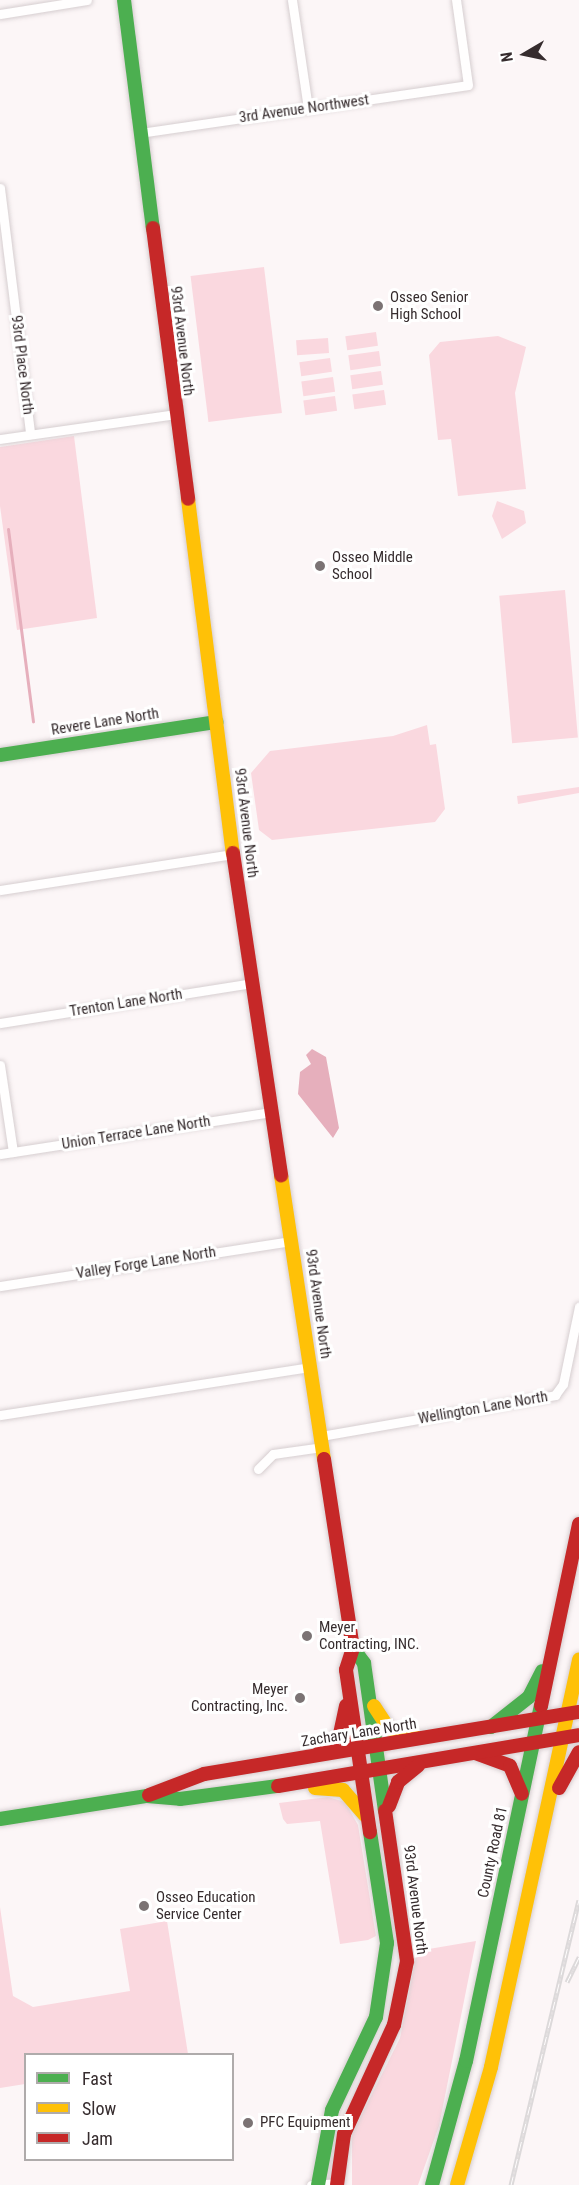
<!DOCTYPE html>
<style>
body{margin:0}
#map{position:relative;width:579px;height:2185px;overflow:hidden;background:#fcf6f7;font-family:"Roboto Condensed",sans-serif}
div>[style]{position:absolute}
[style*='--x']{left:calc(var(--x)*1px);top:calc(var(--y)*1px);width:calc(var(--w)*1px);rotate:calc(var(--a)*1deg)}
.green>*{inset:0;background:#fad8df;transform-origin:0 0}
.water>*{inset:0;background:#e6afbc}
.stream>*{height:3px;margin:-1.5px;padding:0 1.5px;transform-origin:1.5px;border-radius:1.5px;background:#e6afbc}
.roads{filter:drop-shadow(0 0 2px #d6ced0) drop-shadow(0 0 2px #d6ced0)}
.street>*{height:9px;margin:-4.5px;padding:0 4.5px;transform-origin:4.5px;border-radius:4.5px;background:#fffefe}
.fast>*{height:14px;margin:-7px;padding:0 7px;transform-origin:7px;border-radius:7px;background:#4caf50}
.slow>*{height:14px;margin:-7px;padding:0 7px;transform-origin:7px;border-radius:7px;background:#ffc107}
.jam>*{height:14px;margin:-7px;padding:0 7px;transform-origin:7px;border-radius:7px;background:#c62828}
.rail>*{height:5px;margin-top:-2.5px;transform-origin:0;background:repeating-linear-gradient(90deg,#fff 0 9px,#dcd9da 0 18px);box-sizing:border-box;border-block:2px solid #dcd9da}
.dots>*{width:16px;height:16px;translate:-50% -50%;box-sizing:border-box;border:3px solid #fff;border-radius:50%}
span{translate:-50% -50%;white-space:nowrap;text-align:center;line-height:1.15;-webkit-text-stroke:6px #fff;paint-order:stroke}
.street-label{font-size:15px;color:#362c2e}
.poi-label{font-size:15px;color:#362c2e}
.left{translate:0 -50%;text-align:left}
.right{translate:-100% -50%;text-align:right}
.legend{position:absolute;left:24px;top:2053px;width:210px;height:108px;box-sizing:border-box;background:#fff;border:2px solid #afabab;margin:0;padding:8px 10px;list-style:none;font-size:18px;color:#362c2e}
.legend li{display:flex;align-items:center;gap:12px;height:30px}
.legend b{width:30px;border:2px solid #afabab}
.north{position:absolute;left:495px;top:24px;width:60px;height:60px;-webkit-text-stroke:4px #fff;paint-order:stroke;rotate:261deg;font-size:16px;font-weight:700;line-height:24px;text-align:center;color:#362c2e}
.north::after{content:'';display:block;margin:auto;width:21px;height:27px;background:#362c2e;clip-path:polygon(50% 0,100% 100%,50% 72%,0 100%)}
</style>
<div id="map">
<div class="green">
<i style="left:264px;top:267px;width:147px;height:74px;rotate:83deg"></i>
<i style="left:376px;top:332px;width:14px;height:31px;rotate:82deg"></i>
<i style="clip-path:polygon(498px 336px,526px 347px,515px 393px,526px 489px,458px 496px,451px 439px,438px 440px,429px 355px,440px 342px)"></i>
<i style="left:328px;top:338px;width:15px;height:32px;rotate:86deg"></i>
<i style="left:379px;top:351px;width:15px;height:31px;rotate:82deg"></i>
<i style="left:330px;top:358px;width:14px;height:31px;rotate:82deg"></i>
<i style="left:381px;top:371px;width:14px;height:31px;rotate:82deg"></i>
<i style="left:333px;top:377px;width:15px;height:32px;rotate:82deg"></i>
<i style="left:384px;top:390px;width:15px;height:32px;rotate:82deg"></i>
<i style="left:335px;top:396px;width:15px;height:32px;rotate:82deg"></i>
<i style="clip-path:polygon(74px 436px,97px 618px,17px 630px,0 506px,0 447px)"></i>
<i style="clip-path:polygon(497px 501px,524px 511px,526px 523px,502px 539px,492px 516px)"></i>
<i style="left:565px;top:590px;width:148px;height:66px;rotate:85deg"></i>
<i style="clip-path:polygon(427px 725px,430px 745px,436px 744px,445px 809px,435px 822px,272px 840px,259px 830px,251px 773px,270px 751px,393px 736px)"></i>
<i style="clip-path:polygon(579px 787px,579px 793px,518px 804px,517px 796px)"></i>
<i style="clip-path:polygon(328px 1797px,345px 1802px,358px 1825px,376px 1936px,368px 1940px,340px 1944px,320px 1821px,287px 1824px,283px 1819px,279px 1803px)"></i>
<i style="clip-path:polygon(0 1907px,13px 1996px,33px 2007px,130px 1991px,120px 1929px,167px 1921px,188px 2054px,26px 2054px,25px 2084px,0 2088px)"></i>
<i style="clip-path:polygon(476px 1941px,439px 2126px,418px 2185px,352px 2185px,352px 2134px,400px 2038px,417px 1951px)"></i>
</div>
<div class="water">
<i style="clip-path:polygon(312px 1049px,326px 1057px,339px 1128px,333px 1138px,298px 1094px,300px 1072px,311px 1064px,306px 1055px)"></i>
</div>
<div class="stream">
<i style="--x:8;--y:529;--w:194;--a:82.6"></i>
</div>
<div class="roads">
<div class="street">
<i style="--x:292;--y:0;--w:110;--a:81.6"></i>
<i style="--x:0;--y:14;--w:88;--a:-9.1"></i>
<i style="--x:140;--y:133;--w:331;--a:-8.3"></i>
<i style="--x:468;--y:85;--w:86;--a:-98"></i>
<i style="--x:0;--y:188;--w:248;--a:83"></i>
<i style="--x:0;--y:439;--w:177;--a:-8.1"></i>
<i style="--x:0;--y:890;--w:236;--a:-8.8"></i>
<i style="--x:0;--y:1023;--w:255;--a:-9"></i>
<i style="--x:0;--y:1065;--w:88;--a:81.5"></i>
<i style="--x:0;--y:1154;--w:275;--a:-8.8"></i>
<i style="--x:0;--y:1286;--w:295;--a:-8.8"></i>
<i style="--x:0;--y:1415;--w:315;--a:-8.8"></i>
<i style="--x:321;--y:1436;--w:238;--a:-9.9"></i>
<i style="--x:555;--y:1395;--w:14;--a:-54"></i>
<i style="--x:563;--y:1384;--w:79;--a:-78.3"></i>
<i style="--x:258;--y:1469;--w:21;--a:-45"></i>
<i style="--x:273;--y:1454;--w:49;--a:-8.1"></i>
<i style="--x:311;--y:2185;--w:26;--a:-4"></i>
</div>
<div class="fast">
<i style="--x:124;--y:0;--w:230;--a:82.8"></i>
<i style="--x:0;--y:755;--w:219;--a:-8.7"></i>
<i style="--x:353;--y:1648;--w:19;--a:54"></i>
<i style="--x:364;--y:1663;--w:149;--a:81.9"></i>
<i style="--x:491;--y:1727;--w:48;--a:-38.3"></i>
<i style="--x:529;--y:1697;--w:29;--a:-63"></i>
<i style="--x:0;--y:1819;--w:149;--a:-8.9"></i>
<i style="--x:147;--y:1796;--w:33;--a:5"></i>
<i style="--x:180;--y:1799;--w:99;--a:-7.6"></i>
<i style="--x:318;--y:2185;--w:76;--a:-79.4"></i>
<i style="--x:332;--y:2110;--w:103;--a:-64.7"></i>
<i style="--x:376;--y:2017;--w:75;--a:-81.5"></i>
<i style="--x:387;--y:1943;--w:112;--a:-98.7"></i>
<i style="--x:432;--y:2185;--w:129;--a:-74.7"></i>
<i style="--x:466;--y:2061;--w:363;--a:-78.1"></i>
</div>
<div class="slow">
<i style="--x:188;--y:499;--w:357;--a:82.8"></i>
<i style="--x:281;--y:1175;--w:287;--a:81.4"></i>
<i style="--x:374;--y:1706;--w:27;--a:57"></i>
<i style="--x:389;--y:1729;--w:28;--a:17"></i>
<i style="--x:315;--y:1788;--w:28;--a:4"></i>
<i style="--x:343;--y:1790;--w:33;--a:49"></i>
<i style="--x:457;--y:2185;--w:123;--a:-73.9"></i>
<i style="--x:491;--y:2067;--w:417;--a:-77.8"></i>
</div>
<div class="jam">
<i style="--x:153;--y:228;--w:273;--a:82.6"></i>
<i style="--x:233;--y:853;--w:326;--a:81.5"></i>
<i style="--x:324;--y:1459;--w:191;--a:81.3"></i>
<i style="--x:353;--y:1648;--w:23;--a:108"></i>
<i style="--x:346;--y:1670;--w:164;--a:81.6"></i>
<i style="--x:541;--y:1706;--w:186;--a:-78.2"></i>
<i style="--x:475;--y:1753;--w:37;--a:20"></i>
<i style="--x:510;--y:1766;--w:30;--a:67"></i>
<i style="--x:318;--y:1754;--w:30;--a:-42"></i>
<i style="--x:340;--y:1734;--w:29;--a:-78"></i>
<i style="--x:278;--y:1786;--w:305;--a:-9.6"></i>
<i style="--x:559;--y:1788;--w:41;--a:-60.9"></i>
<i style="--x:149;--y:1795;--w:59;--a:-20.9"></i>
<i style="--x:204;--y:1774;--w:380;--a:-9.4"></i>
<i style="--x:389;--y:1806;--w:26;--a:-69"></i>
<i style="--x:398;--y:1782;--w:26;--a:-39"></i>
<i style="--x:337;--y:2185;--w:51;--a:-82.2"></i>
<i style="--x:344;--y:2134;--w:120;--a:-65.4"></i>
<i style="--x:394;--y:2025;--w:65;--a:-78.5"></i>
<i style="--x:407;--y:1961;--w:152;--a:-98.3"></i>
</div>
</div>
<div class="rail">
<i style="--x:567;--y:1982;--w:28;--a:-64"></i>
<i style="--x:511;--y:2185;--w:293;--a:-76.6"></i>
</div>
<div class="dots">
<i style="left:378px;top:306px;background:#7b7374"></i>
<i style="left:320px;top:566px;background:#7b7374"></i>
<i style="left:307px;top:1636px;background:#7b7374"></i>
<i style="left:300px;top:1698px;background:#7b7374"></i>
<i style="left:144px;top:1906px;background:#7b7374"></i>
<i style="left:248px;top:2123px;background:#7b7374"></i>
</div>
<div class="street-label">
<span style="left:304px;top:109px;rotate:-8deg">3rd Avenue Northwest</span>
<span style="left:182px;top:341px;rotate:83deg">93rd Avenue North</span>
<span style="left:22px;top:365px;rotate:83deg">93rd Place North</span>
<span style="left:105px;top:722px;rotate:-9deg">Revere Lane North</span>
<span style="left:246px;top:823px;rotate:83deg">93rd Avenue North</span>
<span style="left:126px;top:1003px;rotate:-9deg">Trenton Lane North</span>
<span style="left:136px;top:1133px;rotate:-9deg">Union Terrace Lane North</span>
<span style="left:146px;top:1263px;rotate:-9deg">Valley Forge Lane North</span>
<span style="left:318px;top:1304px;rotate:82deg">93rd Avenue North</span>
<span style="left:483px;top:1408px;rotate:-10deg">Wellington Lane North</span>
<span style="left:359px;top:1733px;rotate:-9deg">Zachary Lane North</span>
<span style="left:493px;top:1852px;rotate:-78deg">County Road 81</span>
<span style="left:415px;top:1900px;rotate:83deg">93rd Avenue North</span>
</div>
<div class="poi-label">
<span class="left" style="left:390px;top:306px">Osseo Senior<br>High School</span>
<span class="left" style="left:332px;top:566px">Osseo Middle<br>School</span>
<span class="left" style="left:319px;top:1636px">Meyer<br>Contracting, INC.</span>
<span class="right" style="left:288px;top:1698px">Meyer<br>Contracting, Inc.</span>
<span class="left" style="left:156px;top:1906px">Osseo Education<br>Service Center</span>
<span class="left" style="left:260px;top:2123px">PFC Equipment</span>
</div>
<ul class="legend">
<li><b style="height:8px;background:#4caf50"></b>Fast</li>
<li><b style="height:8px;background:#ffc107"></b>Slow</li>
<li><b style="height:8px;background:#c62828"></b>Jam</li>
</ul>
<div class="north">N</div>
</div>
